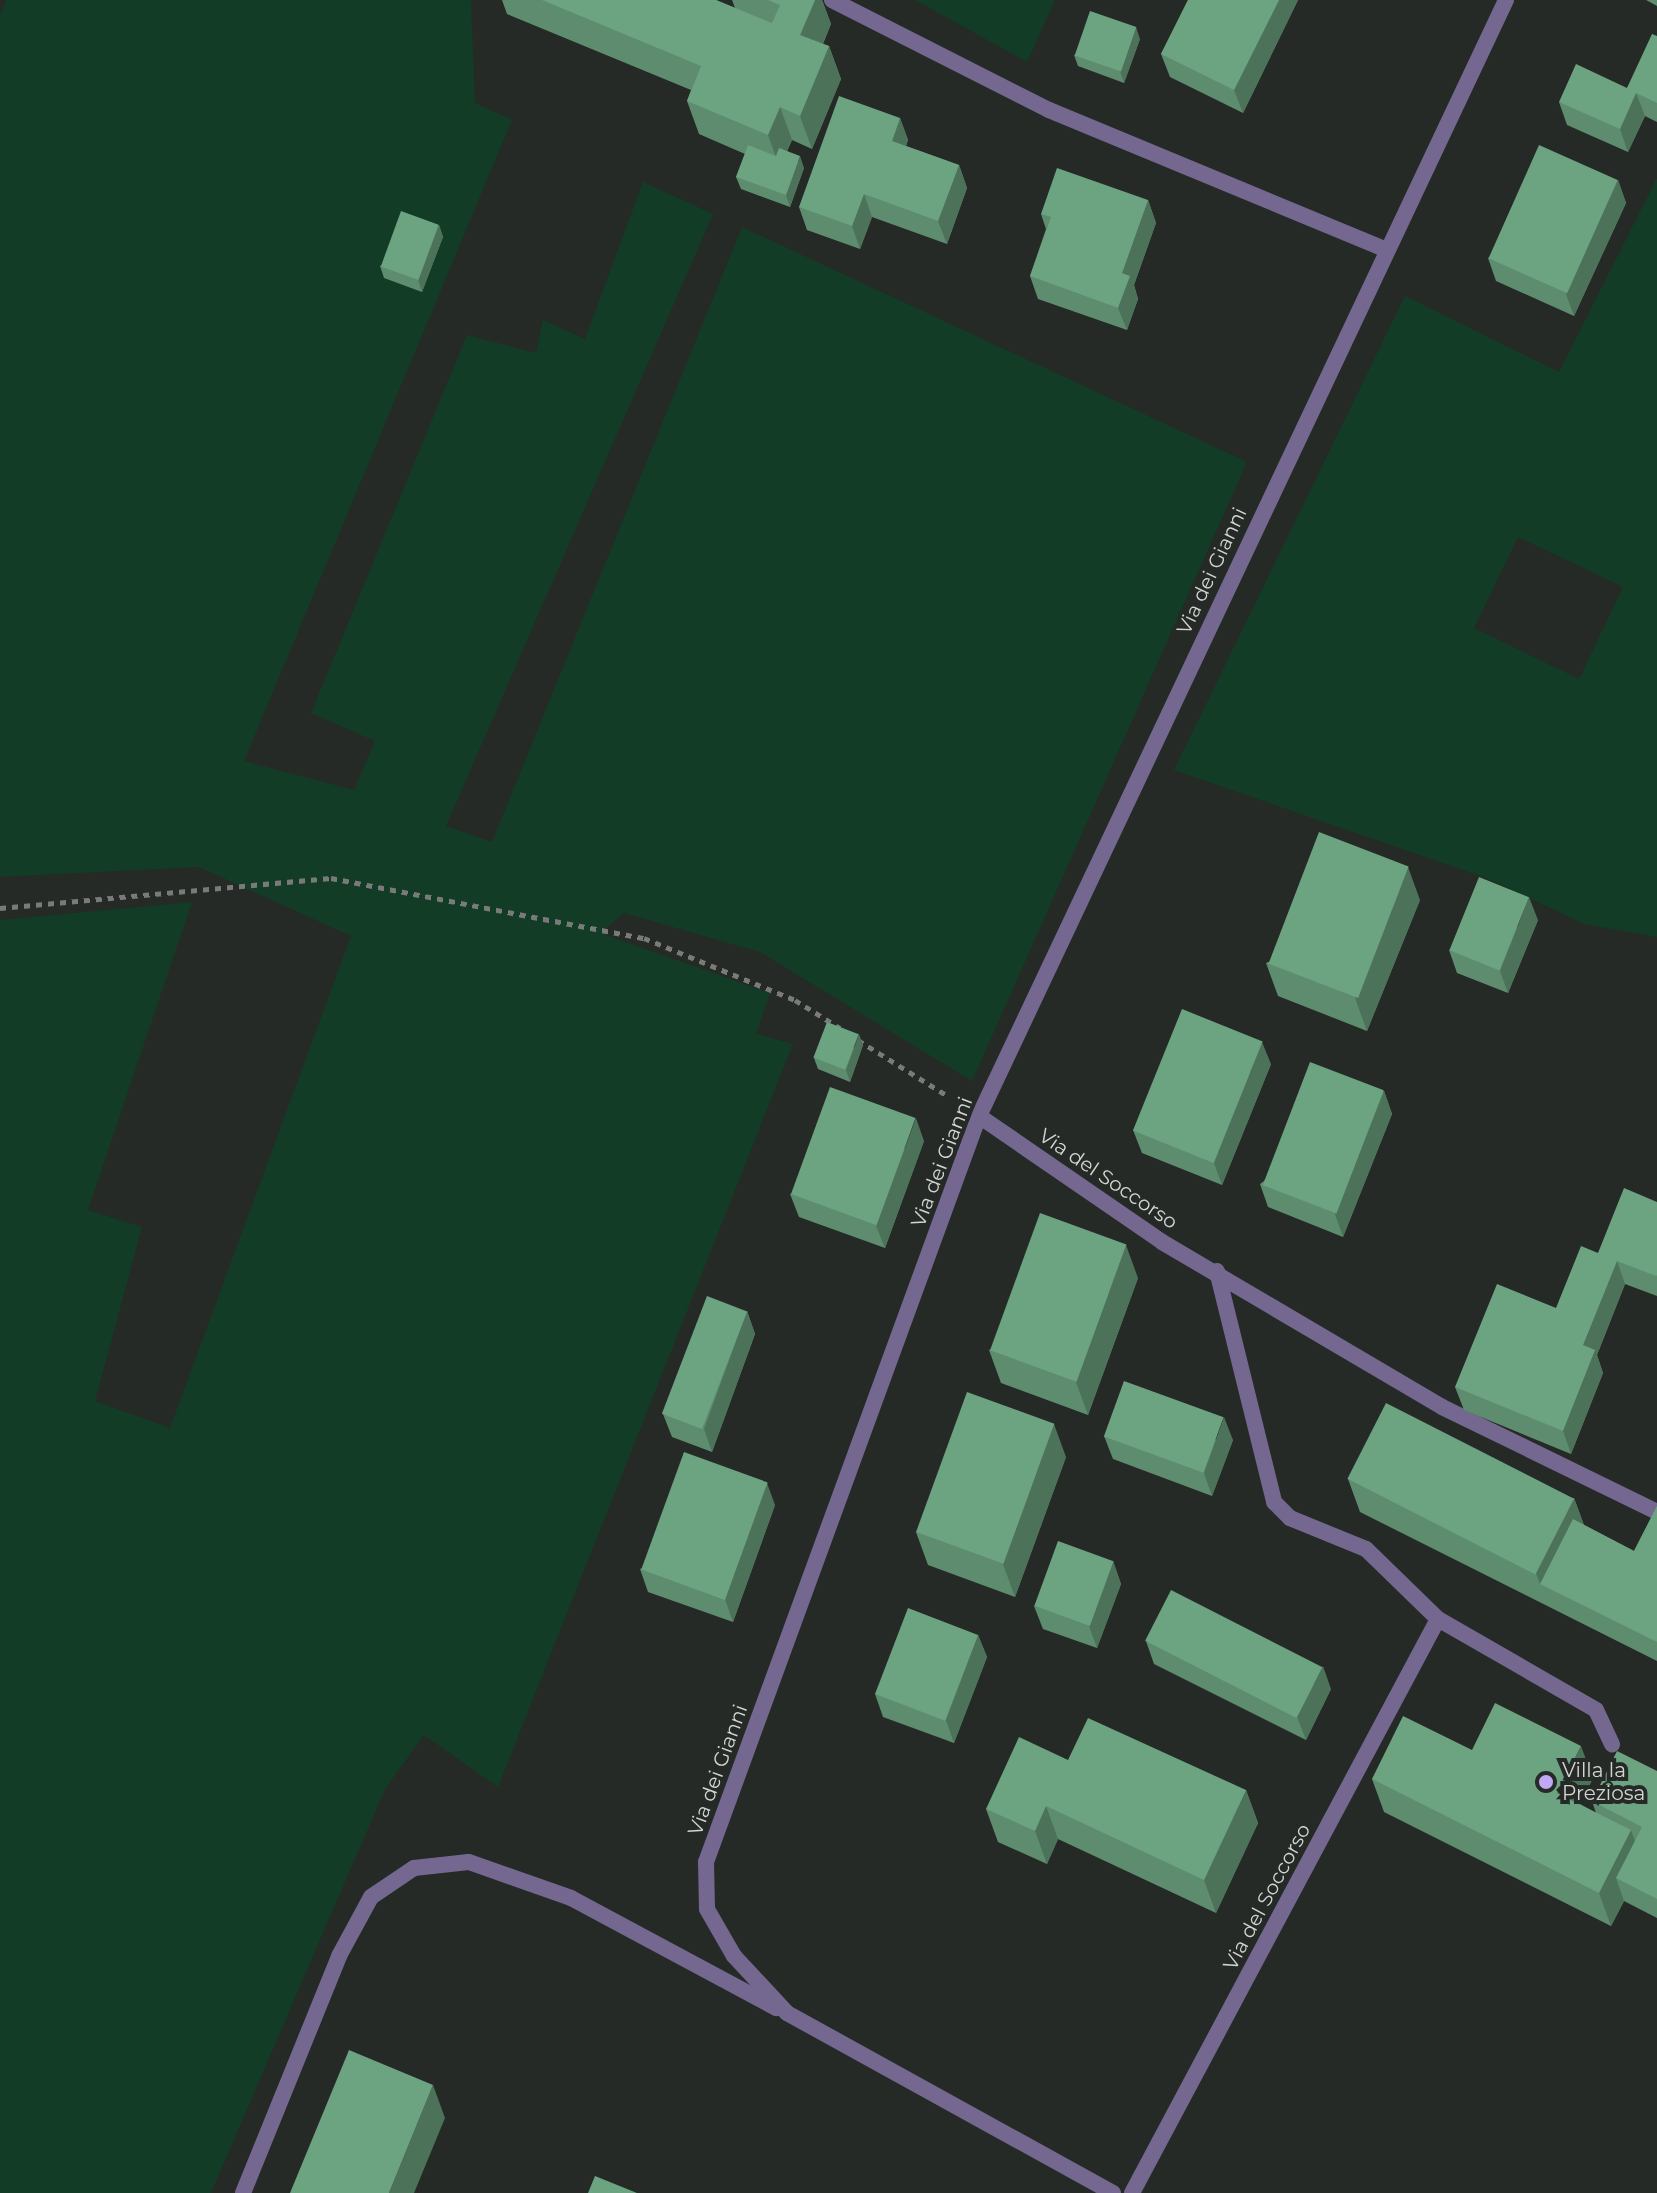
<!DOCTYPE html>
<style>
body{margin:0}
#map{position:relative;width:1657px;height:2193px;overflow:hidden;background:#262a27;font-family:Montserrat,sans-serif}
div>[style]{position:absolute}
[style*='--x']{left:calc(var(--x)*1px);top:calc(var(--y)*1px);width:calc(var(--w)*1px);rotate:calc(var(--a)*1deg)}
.green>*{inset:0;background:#123c25}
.path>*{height:5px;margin-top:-2.5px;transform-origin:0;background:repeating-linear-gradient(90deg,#787b79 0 6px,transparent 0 12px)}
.lane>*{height:16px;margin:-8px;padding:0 8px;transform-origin:8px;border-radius:8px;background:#746890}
.street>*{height:16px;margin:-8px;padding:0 8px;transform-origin:8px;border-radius:8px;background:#746890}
.wall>*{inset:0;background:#5d8c6e}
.shaded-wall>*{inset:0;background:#4c725a}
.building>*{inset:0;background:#6ca380;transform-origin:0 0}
.dots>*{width:22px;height:22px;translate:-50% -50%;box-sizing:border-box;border:4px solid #262a27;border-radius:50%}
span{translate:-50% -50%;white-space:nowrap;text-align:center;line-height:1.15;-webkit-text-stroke:8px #262a27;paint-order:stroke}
.street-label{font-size:20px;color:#d2d5d3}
.poi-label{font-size:20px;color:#d2d5d3}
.left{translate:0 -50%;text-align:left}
</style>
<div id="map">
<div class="green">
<i style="clip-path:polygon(6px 0,471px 0,475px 103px,512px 120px,244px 761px,354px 790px,375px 741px,311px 713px,467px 335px,536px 353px,543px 320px,585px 339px,643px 182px,713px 214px,446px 826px,492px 842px,742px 227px,1247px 462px,972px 1081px,760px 952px,624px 913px,600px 933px,770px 993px,756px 1034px,793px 1044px,498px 1787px,424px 1735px,385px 1789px,211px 2193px,0 2193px,0 920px,192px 902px,88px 1210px,142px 1227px,95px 1401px,170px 1428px,351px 936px,199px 867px,0 877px,0 16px)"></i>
<i style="clip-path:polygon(915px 0,1055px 0,1027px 62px)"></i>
<i style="clip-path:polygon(evenodd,1657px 178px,1657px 937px,1584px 924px,1489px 879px,1174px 770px,1405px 296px,1559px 372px,1657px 178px,1518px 537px,1623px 587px,1579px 679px,1474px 628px,1518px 537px)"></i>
</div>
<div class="path">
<i style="--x:0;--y:908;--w:332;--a:-5.2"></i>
<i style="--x:331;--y:878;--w:319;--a:10.9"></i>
<i style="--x:644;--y:938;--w:163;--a:22.3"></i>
<i style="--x:795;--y:1000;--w:53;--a:31.9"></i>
<i style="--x:858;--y:1040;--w:106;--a:31.9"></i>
</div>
<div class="lane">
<i style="--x:1217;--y:1271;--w:238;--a:76.1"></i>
<i style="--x:1274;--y:1502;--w:23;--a:45"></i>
<i style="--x:1290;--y:1518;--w:82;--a:22.2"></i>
<i style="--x:1366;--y:1549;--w:100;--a:44.2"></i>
<i style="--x:1438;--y:1619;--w:182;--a:29.9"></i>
<i style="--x:1596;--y:1710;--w:38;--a:65"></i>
<i style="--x:1132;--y:2193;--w:650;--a:-61.94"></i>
</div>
<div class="street">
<i style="--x:832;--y:0;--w:243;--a:26.9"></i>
<i style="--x:1049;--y:110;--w:364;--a:22.5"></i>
<i style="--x:979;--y:1116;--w:222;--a:34.5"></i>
<i style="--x:1162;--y:1242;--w:325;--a:30.5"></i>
<i style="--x:1442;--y:1407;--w:239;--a:26"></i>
<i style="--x:243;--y:2193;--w:256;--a:-67.9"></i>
<i style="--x:339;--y:1956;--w:67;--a:-61.5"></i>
<i style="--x:371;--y:1897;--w:52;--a:-34"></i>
<i style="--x:414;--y:1868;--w:55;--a:-6.2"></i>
<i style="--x:469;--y:1862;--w:108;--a:19.4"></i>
<i style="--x:571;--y:1898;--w:233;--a:28.2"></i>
<i style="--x:1113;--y:2193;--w:372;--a:-151.1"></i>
<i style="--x:787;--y:2013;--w:78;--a:-132.9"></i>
<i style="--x:734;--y:1956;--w:54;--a:-119.9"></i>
<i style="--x:707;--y:1909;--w:47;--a:-91.2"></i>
<i style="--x:706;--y:1862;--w:794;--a:-69.9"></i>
<i style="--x:979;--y:1116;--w:1234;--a:-64.72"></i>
</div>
<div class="wall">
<i style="clip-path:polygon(502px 0,716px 0,735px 8px,732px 0,822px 0,831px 24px,823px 44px,829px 46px,841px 79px,812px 149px,792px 140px,787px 151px,804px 168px,790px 207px,741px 189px,736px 177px,745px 154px,699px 134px,687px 101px,691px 90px,507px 14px)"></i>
<i style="clip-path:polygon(1188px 0,1298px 0,1243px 113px,1170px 77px,1161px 54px)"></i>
<i style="clip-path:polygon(1646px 0,1657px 0,1657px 6px)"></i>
<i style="clip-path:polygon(1657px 36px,1657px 122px,1645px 116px,1628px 152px,1567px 125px,1559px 102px,1627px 88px)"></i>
<i style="clip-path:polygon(1140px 39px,1124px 83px,1078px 66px,1074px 55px)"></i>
<i style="clip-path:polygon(900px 118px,908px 140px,906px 146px,959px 165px,967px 188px,947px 244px,872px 217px,860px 249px,807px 230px,799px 207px)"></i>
<i style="clip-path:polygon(1618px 180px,1626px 203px,1574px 316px,1496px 281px,1488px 258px)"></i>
<i style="clip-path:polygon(1148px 200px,1156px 223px,1134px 285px,1138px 299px,1127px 330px,1038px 299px,1030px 276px,1046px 229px,1041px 214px)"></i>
<i style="clip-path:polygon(439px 225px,443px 237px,422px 292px,384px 278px,380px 266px)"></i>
<i style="clip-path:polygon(1420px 900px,1367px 1031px,1278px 996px,1266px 963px)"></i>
<i style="clip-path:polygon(1538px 920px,1508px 993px,1457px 973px,1449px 950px)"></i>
<i style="clip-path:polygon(863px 1045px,850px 1082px,818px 1069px,814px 1058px)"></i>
<i style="clip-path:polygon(1271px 1064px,1222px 1185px,1142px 1153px,1133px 1130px)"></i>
<i style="clip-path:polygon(1384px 1091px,1392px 1114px,1343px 1237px,1268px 1207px,1260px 1184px)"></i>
<i style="clip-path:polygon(924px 1141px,885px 1248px,799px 1217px,790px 1194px)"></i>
<i style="clip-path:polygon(1657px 1202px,1657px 1296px,1625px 1284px,1597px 1355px,1603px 1373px,1571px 1454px,1464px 1410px,1455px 1387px,1556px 1308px,1598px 1253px)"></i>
<i style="clip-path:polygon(1138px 1278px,1088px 1415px,1001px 1383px,989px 1350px)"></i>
<i style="clip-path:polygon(747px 1311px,755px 1334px,712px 1452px,672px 1437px,663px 1414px)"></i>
<i style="clip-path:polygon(1104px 1436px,1233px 1440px,1212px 1496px,1113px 1459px)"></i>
<i style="clip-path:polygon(1066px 1457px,1015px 1597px,928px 1565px,916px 1532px)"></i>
<i style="clip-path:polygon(1348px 1479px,1574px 1498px,1584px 1525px,1634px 1551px,1657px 1506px,1657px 1661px,1360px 1512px)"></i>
<i style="clip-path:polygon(775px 1505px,733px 1622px,648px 1592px,640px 1569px)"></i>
<i style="clip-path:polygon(1113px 1561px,1121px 1584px,1097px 1648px,1043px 1629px,1034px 1606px)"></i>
<i style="clip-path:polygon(978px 1635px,987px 1657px,954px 1743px,883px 1717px,875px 1694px)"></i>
<i style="clip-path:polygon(1146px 1641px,1331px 1689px,1306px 1740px,1154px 1664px)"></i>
<i style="clip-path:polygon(1472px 1750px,1593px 1778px,1580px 1804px,1596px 1813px,1592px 1801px,1657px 1771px,1657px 1918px,1624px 1901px,1611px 1926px,1384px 1812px,1372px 1779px)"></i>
<i style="clip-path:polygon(1068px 1760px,1246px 1790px,1258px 1823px,1216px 1913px,1058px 1839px,1047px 1864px,998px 1842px,986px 1809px)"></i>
</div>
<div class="shaded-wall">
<i style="clip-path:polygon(815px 0,822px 0,831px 24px,812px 68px,800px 35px)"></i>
<i style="clip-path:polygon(1279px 0,1298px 0,1243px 113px,1234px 90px)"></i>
<i style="clip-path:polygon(1136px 27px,1140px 39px,1124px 83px,1120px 71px)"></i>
<i style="clip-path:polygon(829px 46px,841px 79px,812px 149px,800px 116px)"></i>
<i style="clip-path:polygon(1636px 93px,1645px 116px,1628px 152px,1620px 129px)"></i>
<i style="clip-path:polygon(780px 107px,792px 140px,780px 168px,768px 135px)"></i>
<i style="clip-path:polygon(900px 118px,908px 140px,900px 164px,892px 141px)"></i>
<i style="clip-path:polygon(800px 156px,804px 168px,790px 207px,786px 195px)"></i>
<i style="clip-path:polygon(959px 165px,967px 188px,947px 244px,938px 221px)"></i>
<i style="clip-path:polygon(1618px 180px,1626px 203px,1574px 316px,1566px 294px)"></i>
<i style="clip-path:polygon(864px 194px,872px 217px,860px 249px,852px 226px)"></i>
<i style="clip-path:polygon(1148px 200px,1156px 223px,1134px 285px,1138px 299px,1127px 330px,1118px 308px,1122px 273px)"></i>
<i style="clip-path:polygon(439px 225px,443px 237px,422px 292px,418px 280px)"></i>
<i style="clip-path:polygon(1408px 867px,1420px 900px,1367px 1031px,1355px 998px)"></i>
<i style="clip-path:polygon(1529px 897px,1538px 920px,1508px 993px,1500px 971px)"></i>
<i style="clip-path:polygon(859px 1034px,863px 1045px,850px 1082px,846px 1070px)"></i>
<i style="clip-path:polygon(1262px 1042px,1271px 1064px,1222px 1185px,1214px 1163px)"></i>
<i style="clip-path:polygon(1384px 1091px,1392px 1114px,1343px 1237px,1335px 1214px)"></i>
<i style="clip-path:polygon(916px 1118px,924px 1141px,885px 1248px,876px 1226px)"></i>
<i style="clip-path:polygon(1126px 1245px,1138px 1278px,1088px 1415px,1076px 1382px)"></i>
<i style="clip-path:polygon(1617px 1261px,1625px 1284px,1597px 1355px,1603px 1373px,1571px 1454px,1563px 1431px,1583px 1345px)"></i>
<i style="clip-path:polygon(747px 1311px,755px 1334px,712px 1452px,704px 1429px)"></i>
<i style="clip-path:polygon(1224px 1417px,1233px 1440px,1212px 1496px,1204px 1473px)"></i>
<i style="clip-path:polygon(1054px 1424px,1066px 1457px,1015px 1597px,1003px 1564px)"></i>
<i style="clip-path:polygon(767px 1483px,775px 1505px,733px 1622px,725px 1599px)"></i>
<i style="clip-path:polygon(1574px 1498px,1586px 1531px,1540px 1584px,1536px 1573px)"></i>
<i style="clip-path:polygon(1113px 1561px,1121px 1584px,1097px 1648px,1089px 1626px)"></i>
<i style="clip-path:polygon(978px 1635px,987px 1657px,954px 1743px,946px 1720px)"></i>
<i style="clip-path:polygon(1323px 1666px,1331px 1689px,1306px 1740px,1297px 1717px)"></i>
<i style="clip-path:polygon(1581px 1746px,1593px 1778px,1569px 1826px,1557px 1793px)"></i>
<i style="clip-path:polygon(1246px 1790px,1258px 1823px,1216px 1913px,1204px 1880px)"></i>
<i style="clip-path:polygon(1046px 1806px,1058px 1839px,1047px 1864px,1035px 1831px)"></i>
<i style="clip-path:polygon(1631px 1830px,1643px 1863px,1616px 1878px,1624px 1901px,1611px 1926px,1599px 1893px)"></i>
<i style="clip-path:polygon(433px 2085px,445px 2118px,414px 2193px,389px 2193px)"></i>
</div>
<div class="building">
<i style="clip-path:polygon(542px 0,716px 0,772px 23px,780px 5px,768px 0,815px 0,800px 35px,829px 46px,800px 116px,780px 107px,768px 135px,687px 101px,701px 66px)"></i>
<i style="clip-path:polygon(1188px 0,1279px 0,1234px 90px,1161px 54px)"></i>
<i style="left:1090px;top:11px;width:49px;height:47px;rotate:19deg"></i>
<i style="clip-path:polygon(1652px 34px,1657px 36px,1657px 103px,1636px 93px,1620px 129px,1559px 102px,1576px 64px,1627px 88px)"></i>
<i style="clip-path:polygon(839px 96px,900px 118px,892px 141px,959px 165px,938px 221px,864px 194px,852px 226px,799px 207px)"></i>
<i style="clip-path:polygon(748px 145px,776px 156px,779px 148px,800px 156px,786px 195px,736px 177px)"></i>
<i style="left:1539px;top:145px;width:86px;height:124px;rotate:24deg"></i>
<i style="clip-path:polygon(1057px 168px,1148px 200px,1122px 273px,1130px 276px,1118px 308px,1030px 276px,1051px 217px,1041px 214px)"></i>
<i style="left:401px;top:211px;width:40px;height:59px;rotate:20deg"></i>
<i style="left:1319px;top:832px;width:96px;height:141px;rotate:21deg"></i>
<i style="left:1479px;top:877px;width:54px;height:79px;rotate:22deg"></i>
<i style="left:1182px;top:1009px;width:87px;height:131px;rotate:22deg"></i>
<i style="left:827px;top:1022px;width:34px;height:38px;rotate:21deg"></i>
<i style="left:1310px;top:1062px;width:79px;height:132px;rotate:21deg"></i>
<i style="left:830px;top:1087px;width:91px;height:114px;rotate:20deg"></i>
<i style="clip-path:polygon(1624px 1188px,1657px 1202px,1657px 1275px,1656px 1276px,1617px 1261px,1583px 1345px,1595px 1350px,1563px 1431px,1455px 1387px,1497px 1284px,1556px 1308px,1581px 1246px,1598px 1253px)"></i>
<i style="left:1040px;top:1213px;width:92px;height:146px;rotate:20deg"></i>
<i style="left:707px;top:1296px;width:43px;height:126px;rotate:21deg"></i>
<i style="left:1124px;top:1381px;width:106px;height:59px;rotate:20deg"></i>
<i style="left:967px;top:1392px;width:93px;height:149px;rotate:20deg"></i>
<i style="left:1386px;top:1403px;width:211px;height:85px;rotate:27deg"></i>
<i style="left:684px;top:1452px;width:89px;height:125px;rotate:20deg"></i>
<i style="clip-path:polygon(1657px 1506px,1657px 1642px,1540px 1584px,1573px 1519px,1634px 1551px)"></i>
<i style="left:1058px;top:1541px;width:59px;height:69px;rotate:20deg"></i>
<i style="left:1171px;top:1590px;width:170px;height:57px;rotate:27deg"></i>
<i style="left:908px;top:1608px;width:75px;height:92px;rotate:21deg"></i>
<i style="clip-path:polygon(1495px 1703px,1581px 1746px,1557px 1793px,1631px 1830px,1599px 1893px,1372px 1779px,1403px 1716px,1472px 1750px)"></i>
<i style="clip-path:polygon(1088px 1718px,1246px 1790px,1204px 1880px,1046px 1806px,1035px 1831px,986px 1809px,1019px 1737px,1068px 1760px)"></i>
<i style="clip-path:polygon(1617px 1751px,1657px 1771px,1657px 1899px,1616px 1878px,1642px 1827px,1592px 1801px)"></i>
<i style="clip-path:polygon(349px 2050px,433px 2085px,389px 2193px,290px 2193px)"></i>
<i style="clip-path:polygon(595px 2176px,637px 2193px,588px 2193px)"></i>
</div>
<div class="dots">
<i style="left:1546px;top:1782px;background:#bfa9f4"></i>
</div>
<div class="street-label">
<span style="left:1212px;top:571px;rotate:-65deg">Via dei Gianni</span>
<span style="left:942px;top:1162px;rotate:-69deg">Via dei Gianni</span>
<span style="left:1108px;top:1179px;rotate:34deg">Via del Soccorso</span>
<span style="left:718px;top:1770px;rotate:-70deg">Via dei Gianni</span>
<span style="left:1267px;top:1897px;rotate:-62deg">Via del Soccorso</span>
</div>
<div class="poi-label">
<span class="left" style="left:1562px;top:1782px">Villa la<br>Preziosa</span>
</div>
</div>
